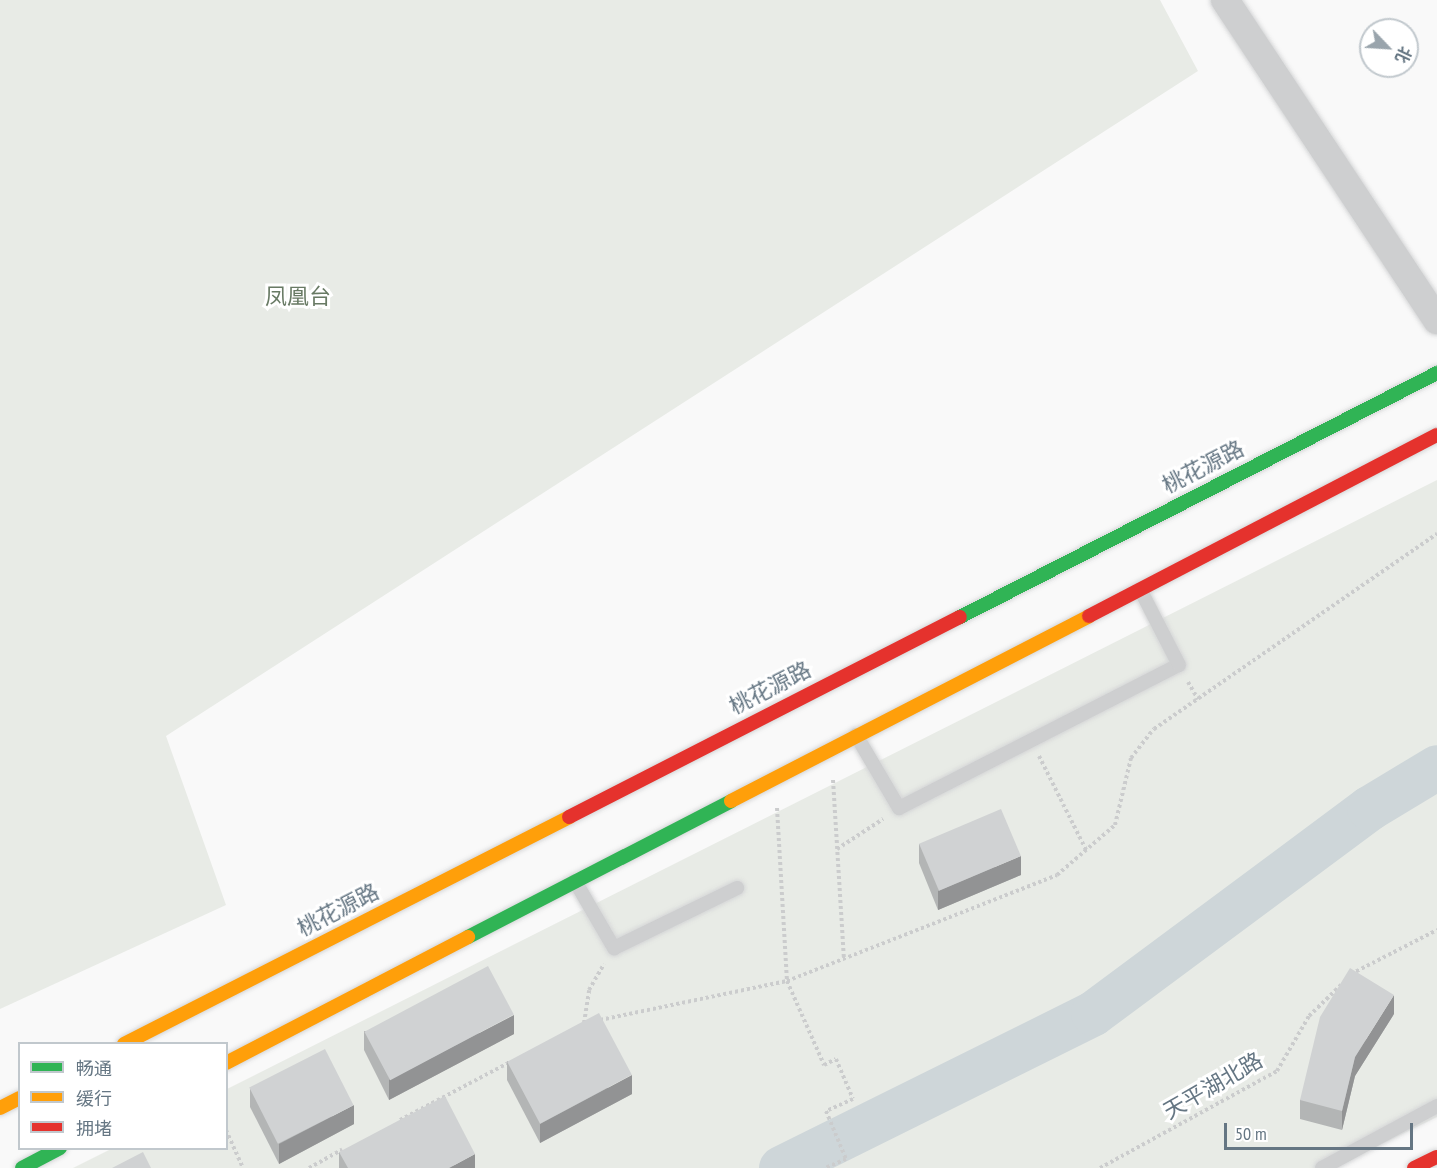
<!DOCTYPE html>
<meta charset="utf-8">
<style>
body{margin:0}
#map{position:relative;width:1437px;height:1168px;overflow:hidden;background:#f9f9f9;font-family:"PT Sans Narrow","Noto Sans SC",sans-serif}
div>[style]{position:absolute}
[style*='--x']{left:calc(var(--x)*1px);top:calc(var(--y)*1px);width:calc(var(--w)*1px);rotate:calc(var(--a)*1deg)}
.green>*{inset:0;background:#e8ebe6}
.river>*{height:45px;margin:-22.5px;padding:0 22.5px;transform-origin:22.5px;border-radius:22.5px;background:#ced6d9}
.path>*{height:4px;margin-top:-2px;transform-origin:0;background:repeating-linear-gradient(90deg,#cbcccd 0 3px,transparent 0 6px)}
.roads{filter:drop-shadow(0 0 2px #d5d6d7) drop-shadow(0 0 2px #d5d6d7)}
.lane>*{height:14px;margin:-7px;padding:0 7px;transform-origin:7px;border-radius:7px;background:#cecfd0}
.street>*{height:28px;margin:-14px;padding:0 14px;transform-origin:14px;border-radius:14px;background:#cecfd0}
.fast>*{height:14px;margin:-7px;padding:0 7px;transform-origin:7px;border-radius:7px;background:#30b455}
.slow>*{height:14px;margin:-7px;padding:0 7px;transform-origin:7px;border-radius:7px;background:#ff9f0a}
.jam>*{height:14px;margin:-7px;padding:0 7px;transform-origin:7px;border-radius:7px;background:#e5322d}
.wall>*{inset:0;background:#b3b5b5}
.shaded-wall>*{inset:0;background:#929394}
.building>*{inset:0;background:#d0d2d3;transform-origin:0 0}
span{translate:-50% -50%;white-space:nowrap;text-align:center;line-height:1.15;-webkit-text-stroke:6px #fff;paint-order:stroke}
.park-label{font-size:22px;color:#687a64}
.street-label{font-size:22px;color:#657683}
.legend{position:absolute;left:18px;top:1042px;width:210px;height:108px;box-sizing:border-box;background:#fff;border:2px solid #c1c8cd;margin:0;padding:8px 10px;list-style:none;font-size:18px;color:#657683}
.legend li{display:flex;align-items:center;gap:12px;height:30px}
.legend b{width:30px;border:2px solid #c1c8cd}
.north{position:absolute;left:1359px;top:18px;width:60px;height:60px;box-sizing:border-box;background:#fff;border:2px solid #c1c8cd;border-radius:50%;rotate:115deg;font-size:16px;font-weight:700;line-height:24px;text-align:center;color:#657683}
.north::after{content:'';display:block;margin:auto;width:21px;height:27px;background:#99a4ac;clip-path:polygon(50% 0,100% 100%,50% 72%,0 100%)}
.scale{position:absolute;left:1224px;top:1123px;width:189px;height:27px;box-sizing:border-box;border:3px solid #657683;border-top:0;padding-left:8px;font-size:18px;line-height:21px;white-space:nowrap;color:#657683;-webkit-text-stroke:4px #fff;paint-order:stroke}
</style>
<div id="map">
<div class="green">
<i style="clip-path:polygon(0 0,1160px 0,1198px 71px,166px 736px,226px 905px,0 1009px)"></i>
<i style="clip-path:polygon(1437px 480px,1437px 1117px,1333px 1168px,73px 1168px,111px 1149px,226px 1148px,227px 1089px)"></i>
</div>
<div class="river">
<i style="--x:781;--y:1168;--w:348;--a:-26.4"></i>
<i style="--x:1093;--y:1013;--w:344;--a:-36.6"></i>
<i style="--x:1369;--y:808;--w:79;--a:-31.1"></i>
</div>
<div class="path">
<i style="--x:1188;--y:682;--w:20;--a:60"></i>
<i style="--x:1039;--y:756;--w:107;--a:63.4"></i>
<i style="--x:833;--y:780;--w:179;--a:86.5"></i>
<i style="--x:777;--y:808;--w:173;--a:86.7"></i>
<i style="--x:787;--y:981;--w:92;--a:66.2"></i>
<i style="--x:824;--y:1065;--w:13;--a:-27"></i>
<i style="--x:836;--y:1059;--w:43;--a:67"></i>
<i style="--x:853;--y:1099;--w:30;--a:156"></i>
<i style="--x:826;--y:1111;--w:52;--a:67.4"></i>
<i style="--x:846;--y:1159;--w:23;--a:157"></i>
<i style="--x:837;--y:849;--w:55;--a:-33.1"></i>
<i style="--x:1351;--y:974;--w:97;--a:-27.1"></i>
<i style="--x:600;--y:1020;--w:191;--a:-11.8"></i>
<i style="--x:787;--y:981;--w:290;--a:-21.4"></i>
<i style="--x:1057;--y:875;--w:77;--a:-40.8"></i>
<i style="--x:1115;--y:825;--w:69;--a:-76.6"></i>
<i style="--x:1131;--y:758;--w:37;--a:-52"></i>
<i style="--x:1154;--y:729;--w:344;--a:-34.6"></i>
<i style="--x:584;--y:1023;--w:33;--a:-81"></i>
<i style="--x:589;--y:990;--w:30;--a:-60"></i>
<i style="--x:400;--y:1120;--w:124;--a:-27.8"></i>
<i style="--x:226;--y:1130;--w:42;--a:65.9"></i>
<i style="--x:309;--y:1168;--w:38;--a:-29"></i>
<i style="--x:1100;--y:1168;--w:202;--a:-28.7"></i>
<i style="--x:1277;--y:1071;--w:64;--a:-59.8"></i>
<i style="--x:1309;--y:1016;--w:46;--a:-44.1"></i>
</div>
<div class="roads">
<div class="lane">
<i style="--x:856;--y:735;--w:85;--a:59.5"></i>
<i style="--x:899;--y:808;--w:314;--a:-27.1"></i>
<i style="--x:1179;--y:665;--w:85;--a:-117.2"></i>
<i style="--x:575;--y:881;--w:78;--a:59.8"></i>
<i style="--x:614;--y:948;--w:137;--a:-26"></i>
<i style="--x:1322;--y:1168;--w:131;--a:-28.3"></i>
</div>
<div class="street">
<i style="--x:1225;--y:0;--w:384;--a:56.5"></i>
</div>
<div class="fast">
<i style="--x:960;--y:617;--w:536;--a:-27.09"></i>
<i style="--x:468;--y:937;--w:296;--a:-27.3"></i>
<i style="--x:22;--y:1168;--w:43;--a:-27.8"></i>
</div>
<div class="slow">
<i style="--x:731;--y:801;--w:403;--a:-27.3"></i>
<i style="--x:124;--y:1044;--w:500;--a:-27"></i>
<i style="--x:226;--y:1063;--w:273;--a:-27.5"></i>
<i style="--x:0;--y:1108;--w:22;--a:-27"></i>
</div>
<div class="jam">
<i style="--x:1089;--y:616;--w:392;--a:-27.5"></i>
<i style="--x:569;--y:817;--w:439;--a:-27.1"></i>
<i style="--x:1414;--y:1168;--w:25;--a:-26"></i>
</div>
</div>
<div class="wall">
<i style="clip-path:polygon(919px 844px,1021px 875px,938px 910px,919px 863px)"></i>
<i style="clip-path:polygon(1394px 1014px,1355px 1076px,1342px 1130px,1300px 1119px,1300px 1100px)"></i>
<i style="clip-path:polygon(364px 1031px,514px 1034px,389px 1100px,364px 1050px)"></i>
<i style="clip-path:polygon(507px 1061px,632px 1094px,540px 1143px,507px 1080px)"></i>
<i style="clip-path:polygon(250px 1088px,354px 1124px,279px 1164px,250px 1107px)"></i>
<i style="clip-path:polygon(339px 1152px,475px 1168px,339px 1168px)"></i>
</div>
<div class="shaded-wall">
<i style="clip-path:polygon(1021px 856px,1021px 875px,938px 910px,938px 891px)"></i>
<i style="clip-path:polygon(1394px 995px,1394px 1014px,1355px 1076px,1342px 1130px,1342px 1111px,1355px 1057px)"></i>
<i style="clip-path:polygon(514px 1015px,514px 1034px,389px 1100px,389px 1080px)"></i>
<i style="clip-path:polygon(632px 1075px,632px 1094px,540px 1143px,540px 1124px)"></i>
<i style="clip-path:polygon(354px 1105px,354px 1124px,279px 1164px,279px 1144px)"></i>
<i style="clip-path:polygon(475px 1154px,475px 1168px,449px 1168px)"></i>
</div>
<div class="building">
<i style="left:1001px;top:809px;width:51px;height:89px;rotate:67deg"></i>
<i style="left:488px;top:966px;width:55px;height:140px;rotate:62deg"></i>
<i style="clip-path:polygon(1350px 968px,1394px 995px,1355px 1057px,1342px 1111px,1300px 1100px,1320px 1017px)"></i>
<i style="left:599px;top:1013px;width:70px;height:104px;rotate:62deg"></i>
<i style="left:325px;top:1049px;width:63px;height:85px;rotate:63deg"></i>
<i style="clip-path:polygon(445px 1096px,475px 1154px,449px 1168px,348px 1168px,339px 1152px)"></i>
<i style="clip-path:polygon(143px 1152px,151px 1168px,112px 1168px)"></i>
</div>
<div class="park-label">
<span style="left:298px;top:297px">凤凰台</span>
</div>
<div class="street-label">
<span style="left:1203px;top:467px;rotate:-27deg">桃花源路</span>
<span style="left:770px;top:688px;rotate:-27deg">桃花源路</span>
<span style="left:338px;top:910px;rotate:-27deg">桃花源路</span>
<span style="left:1213px;top:1086px;rotate:-30deg">天平湖北路</span>
</div>
<ul class="legend">
<li><b style="height:8px;background:#30b455"></b>畅通</li>
<li><b style="height:8px;background:#ff9f0a"></b>缓行</li>
<li><b style="height:8px;background:#e5322d"></b>拥堵</li>
</ul>
<div class="north">北</div>
<div class="scale">50 m</div>
</div>
